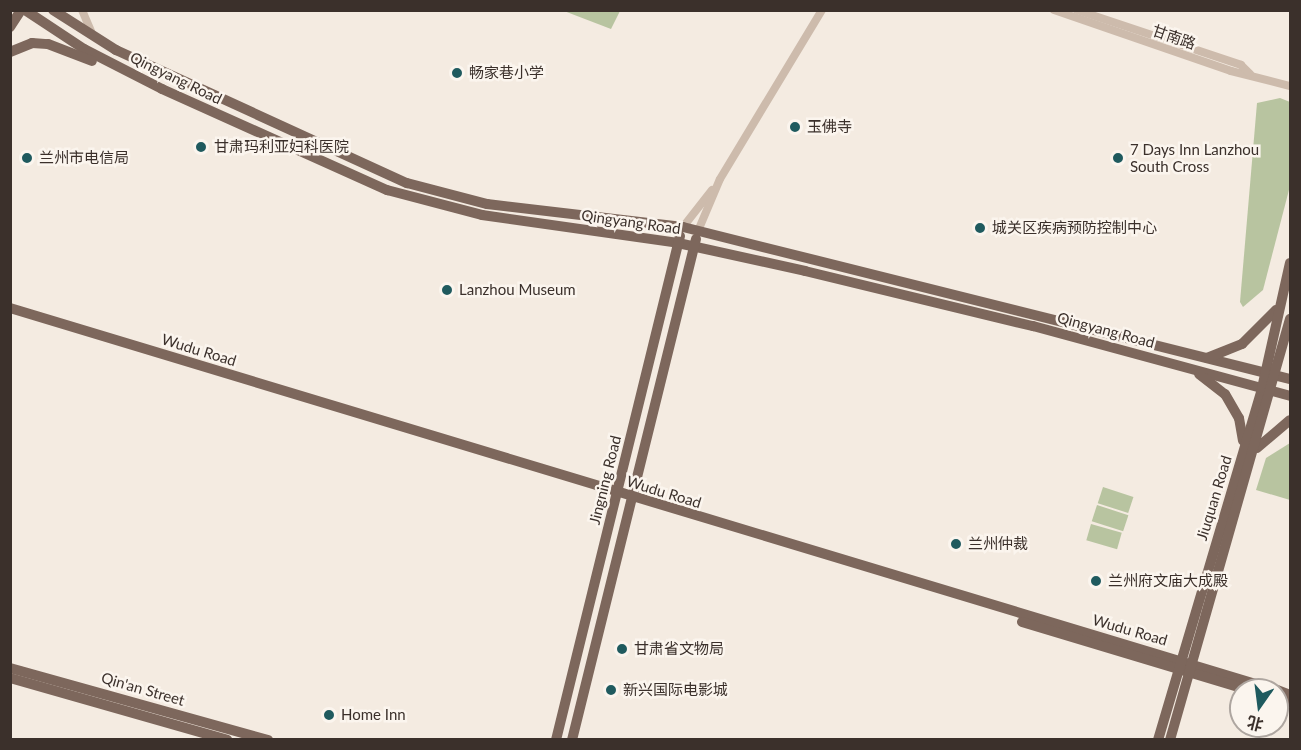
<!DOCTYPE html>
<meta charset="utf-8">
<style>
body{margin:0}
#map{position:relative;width:1301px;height:750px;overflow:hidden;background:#f4ebe1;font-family:Lato,"Noto Sans SC",sans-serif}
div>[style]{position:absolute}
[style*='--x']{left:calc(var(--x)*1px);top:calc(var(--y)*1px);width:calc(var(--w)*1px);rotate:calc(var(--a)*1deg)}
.green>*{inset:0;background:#b8c4a0;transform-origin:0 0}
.minor>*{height:8px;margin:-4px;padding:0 4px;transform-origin:4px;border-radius:4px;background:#cdbbac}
.major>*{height:10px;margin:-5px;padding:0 5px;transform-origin:5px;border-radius:5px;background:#7d675c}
.dots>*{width:16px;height:16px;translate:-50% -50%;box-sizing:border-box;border:3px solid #fbf5ee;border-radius:50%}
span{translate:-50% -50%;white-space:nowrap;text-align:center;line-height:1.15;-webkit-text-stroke:5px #fbf5ee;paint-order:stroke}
.street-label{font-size:15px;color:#3b302b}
.poi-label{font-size:15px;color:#3b302b}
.left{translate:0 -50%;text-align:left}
.frame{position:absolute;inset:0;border:12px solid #3b302b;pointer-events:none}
.north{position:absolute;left:1229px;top:678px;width:60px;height:60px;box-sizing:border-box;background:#fbf5ee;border:2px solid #aea6a0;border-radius:50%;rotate:194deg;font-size:16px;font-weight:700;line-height:24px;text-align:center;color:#3b302b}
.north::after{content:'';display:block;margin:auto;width:21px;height:27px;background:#1f5a5e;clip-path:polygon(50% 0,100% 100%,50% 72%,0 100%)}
</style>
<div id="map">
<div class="green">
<i style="clip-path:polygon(564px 11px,620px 11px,611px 29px)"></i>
<i style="clip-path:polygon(1280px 98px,1290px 102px,1290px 186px,1263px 290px,1243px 307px,1240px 302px,1257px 103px)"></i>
<i style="clip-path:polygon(1290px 443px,1290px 500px,1256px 490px,1266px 458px)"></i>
<i style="left:1103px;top:487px;width:32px;height:17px;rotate:18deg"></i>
<i style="left:1097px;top:505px;width:33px;height:17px;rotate:18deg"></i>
<i style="left:1091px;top:524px;width:32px;height:17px;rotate:16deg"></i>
</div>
<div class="minor">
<i style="--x:82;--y:10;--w:23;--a:67"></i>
<i style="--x:1054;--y:10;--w:187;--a:19"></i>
<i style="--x:1231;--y:71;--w:61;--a:14.3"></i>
<i style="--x:1077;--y:10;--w:173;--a:18.5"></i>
<i style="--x:1241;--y:65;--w:13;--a:45"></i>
<i style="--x:683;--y:227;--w:47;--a:-51.9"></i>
<i style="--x:698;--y:231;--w:56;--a:-67.1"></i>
<i style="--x:720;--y:179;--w:197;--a:-58.9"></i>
</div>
<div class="major">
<i style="--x:25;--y:10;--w:71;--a:33.5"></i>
<i style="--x:84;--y:49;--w:88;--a:27.1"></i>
<i style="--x:162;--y:89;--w:247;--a:24.2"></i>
<i style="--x:387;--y:190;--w:98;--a:14.7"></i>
<i style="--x:482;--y:215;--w:198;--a:8.1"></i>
<i style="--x:678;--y:243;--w:130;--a:12.4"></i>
<i style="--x:805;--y:271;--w:235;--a:13.6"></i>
<i style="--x:1033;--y:326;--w:266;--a:15.2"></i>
<i style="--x:53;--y:10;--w:75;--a:32.4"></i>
<i style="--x:116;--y:50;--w:320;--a:24.6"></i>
<i style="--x:407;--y:183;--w:83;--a:14.7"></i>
<i style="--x:487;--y:204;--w:197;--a:6.7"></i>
<i style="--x:683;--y:227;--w:626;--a:14.06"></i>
<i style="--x:10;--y:27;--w:20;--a:-57"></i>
<i style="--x:10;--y:52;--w:24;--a:-22"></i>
<i style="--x:32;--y:43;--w:16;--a:4"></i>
<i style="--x:48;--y:44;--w:47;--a:21.1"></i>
<i style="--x:10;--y:308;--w:1321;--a:16.8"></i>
<i style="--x:1207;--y:358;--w:38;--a:-22"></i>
<i style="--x:1242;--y:344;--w:48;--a:-45"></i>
<i style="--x:1199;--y:374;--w:33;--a:38"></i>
<i style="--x:1225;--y:394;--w:28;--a:60"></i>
<i style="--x:1239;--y:418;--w:23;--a:80"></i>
<i style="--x:1257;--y:448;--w:43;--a:-40.3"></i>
<i style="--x:1022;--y:622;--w:237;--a:16.7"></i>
<i style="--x:10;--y:668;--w:268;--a:15.6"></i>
<i style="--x:10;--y:678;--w:226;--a:15.9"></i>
<i style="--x:1277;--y:690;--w:14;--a:21"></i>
<i style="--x:1277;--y:699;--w:14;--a:17"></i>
<i style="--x:556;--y:740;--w:519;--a:-76.18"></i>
<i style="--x:572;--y:740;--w:516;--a:-76.1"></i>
<i style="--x:1158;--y:740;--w:367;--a:-73.5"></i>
<i style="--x:1262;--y:388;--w:128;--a:-77.4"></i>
<i style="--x:1170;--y:740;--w:438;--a:-74.1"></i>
</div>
<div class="dots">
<i style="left:457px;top:73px;background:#1f5a5e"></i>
<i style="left:795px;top:127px;background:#1f5a5e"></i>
<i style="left:201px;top:147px;background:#1f5a5e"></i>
<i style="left:27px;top:158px;background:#1f5a5e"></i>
<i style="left:1118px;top:158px;background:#1f5a5e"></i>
<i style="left:980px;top:228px;background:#1f5a5e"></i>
<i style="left:447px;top:290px;background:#1f5a5e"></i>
<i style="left:956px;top:544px;background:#1f5a5e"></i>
<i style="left:1096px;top:581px;background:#1f5a5e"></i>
<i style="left:622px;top:649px;background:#1f5a5e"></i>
<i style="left:611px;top:690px;background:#1f5a5e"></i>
<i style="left:329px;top:715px;background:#1f5a5e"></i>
</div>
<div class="street-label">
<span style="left:1174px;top:37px;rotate:19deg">甘南路</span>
<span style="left:176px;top:78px;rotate:26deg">Qingyang Road</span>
<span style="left:631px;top:222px;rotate:8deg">Qingyang Road</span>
<span style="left:1106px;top:330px;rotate:15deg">Qingyang Road</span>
<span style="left:199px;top:350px;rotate:17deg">Wudu Road</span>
<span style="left:605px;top:480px;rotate:-76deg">Jingning Road</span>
<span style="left:664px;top:492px;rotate:17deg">Wudu Road</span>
<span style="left:1214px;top:498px;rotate:-73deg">Jiuquan Road</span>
<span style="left:1130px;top:630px;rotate:16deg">Wudu Road</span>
<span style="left:143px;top:689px;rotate:16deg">Qin'an Street</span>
</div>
<div class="poi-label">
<span class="left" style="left:469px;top:73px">畅家巷小学</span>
<span class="left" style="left:807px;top:127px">玉佛寺</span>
<span class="left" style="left:214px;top:147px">甘肃玛利亚妇科医院</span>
<span class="left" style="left:1130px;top:158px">7 Days Inn Lanzhou<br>South Cross</span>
<span class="left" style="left:39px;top:158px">兰州市电信局</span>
<span class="left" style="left:992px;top:228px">城关区疾病预防控制中心</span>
<span class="left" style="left:459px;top:290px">Lanzhou Museum</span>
<span class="left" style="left:968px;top:544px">兰州仲裁</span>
<span class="left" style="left:1108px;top:581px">兰州府文庙大成殿</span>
<span class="left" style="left:634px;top:649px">甘肃省文物局</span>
<span class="left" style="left:623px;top:690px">新兴国际电影城</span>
<span class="left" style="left:341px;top:715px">Home Inn</span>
</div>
<div class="frame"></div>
<div class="north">北</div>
</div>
